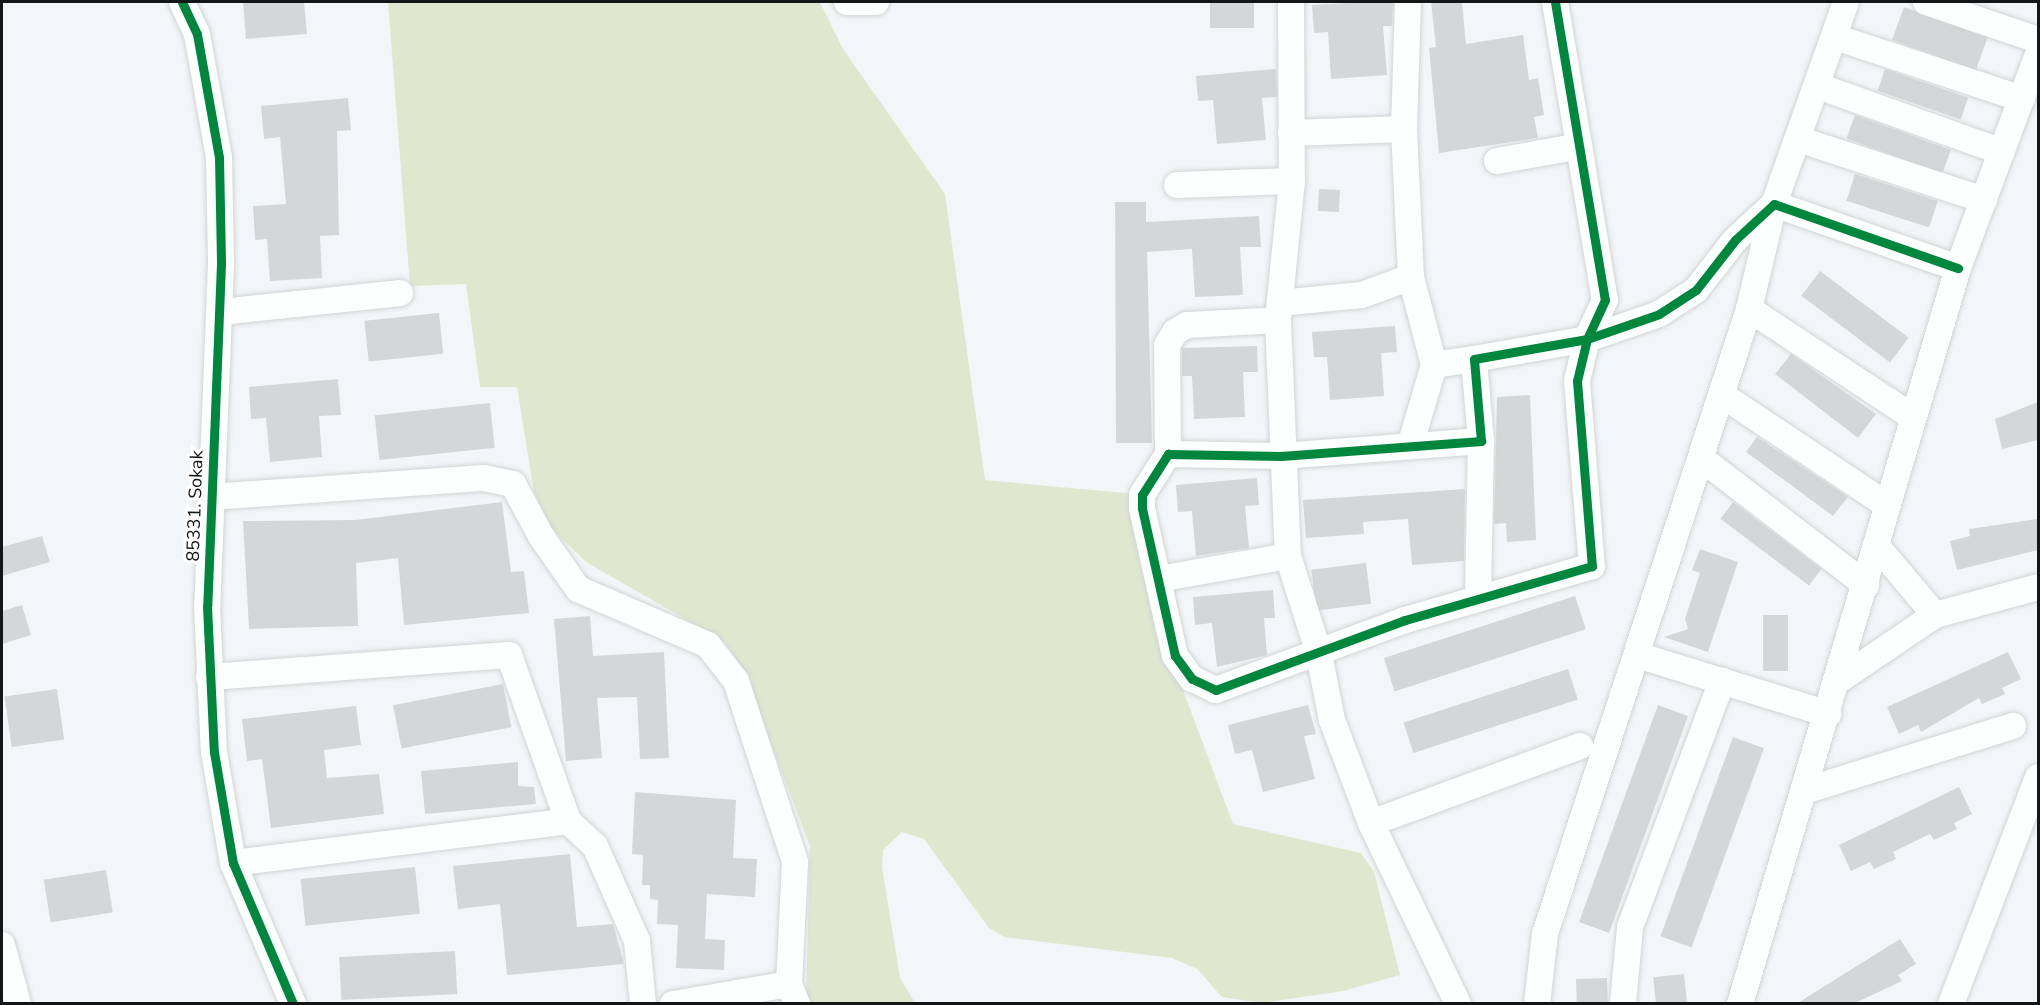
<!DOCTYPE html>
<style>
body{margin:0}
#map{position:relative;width:2040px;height:1005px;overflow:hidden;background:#f3f6f8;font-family:"Nunito Sans",sans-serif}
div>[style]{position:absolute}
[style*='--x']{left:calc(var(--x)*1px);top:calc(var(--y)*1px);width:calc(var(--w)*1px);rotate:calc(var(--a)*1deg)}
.green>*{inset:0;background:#dfe8cf}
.building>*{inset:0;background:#d5d6d7;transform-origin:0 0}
.roads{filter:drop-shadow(0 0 2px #d1d4d5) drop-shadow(0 0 2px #d1d4d5)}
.street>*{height:26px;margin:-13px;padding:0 13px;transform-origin:13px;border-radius:13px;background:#fdfefe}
.cycleway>*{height:9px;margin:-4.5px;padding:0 4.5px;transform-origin:4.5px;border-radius:4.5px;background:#00873e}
span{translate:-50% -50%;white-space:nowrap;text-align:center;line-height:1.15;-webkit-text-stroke:6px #fff;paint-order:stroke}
.street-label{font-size:18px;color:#141517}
.frame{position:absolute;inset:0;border:3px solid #141517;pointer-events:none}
</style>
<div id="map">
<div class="green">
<i style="clip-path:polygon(388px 2px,820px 2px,843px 49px,945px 194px,985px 480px,1135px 494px,1158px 623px,1233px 824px,1361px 853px,1374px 872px,1400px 975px,1343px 991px,1261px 1003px,1222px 997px,1197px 969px,1172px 958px,1004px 937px,989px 928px,924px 839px,902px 832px,883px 850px,882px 867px,900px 978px,915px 1003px,806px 1003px,810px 846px,745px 675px,725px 642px,586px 562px,552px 529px,534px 492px,517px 387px,480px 387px,466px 284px,410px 286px)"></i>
</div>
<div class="building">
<i style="clip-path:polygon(243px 2px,304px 2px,307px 34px,246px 39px)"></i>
<i style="left:1210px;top:2px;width:44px;height:26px"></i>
<i style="clip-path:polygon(1364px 2px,1393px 2px,1392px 26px,1383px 26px,1387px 75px,1331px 79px,1328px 32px,1314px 33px,1312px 5px)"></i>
<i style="clip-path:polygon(1431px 2px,1462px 2px,1466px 44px,1523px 35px,1529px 80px,1538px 78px,1544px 115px,1534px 117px,1538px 138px,1439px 153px,1429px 48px,1436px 47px)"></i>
<i style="left:1904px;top:7px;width:89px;height:35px;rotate:20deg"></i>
<i style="clip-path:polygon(1276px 69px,1277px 97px,1262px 98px,1266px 140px,1217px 144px,1213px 100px,1198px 101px,1196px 76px)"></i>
<i style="left:1885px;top:69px;width:88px;height:23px;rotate:19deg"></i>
<i style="clip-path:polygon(348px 98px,351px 130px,337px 131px,339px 235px,320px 236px,322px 278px,270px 281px,267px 239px,255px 240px,253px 206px,286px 204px,280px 137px,264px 139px,261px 106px)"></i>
<i style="left:1855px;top:115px;width:102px;height:25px;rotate:20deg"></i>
<i style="left:1855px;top:174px;width:87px;height:28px;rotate:18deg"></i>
<i style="left:1319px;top:189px;width:21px;height:22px;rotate:3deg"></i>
<i style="clip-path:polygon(1115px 202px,1146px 202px,1146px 222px,1259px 216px,1261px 247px,1240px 247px,1243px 295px,1195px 297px,1192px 249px,1147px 252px,1152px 443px,1116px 443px)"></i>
<i style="left:1820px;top:271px;width:111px;height:31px;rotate:37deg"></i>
<i style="left:439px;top:313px;width:41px;height:75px;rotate:84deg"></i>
<i style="clip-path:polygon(1395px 326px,1397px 352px,1381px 353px,1384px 396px,1330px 400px,1327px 357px,1314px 357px,1312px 332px)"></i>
<i style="clip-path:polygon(1257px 346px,1258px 372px,1243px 372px,1245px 417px,1194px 419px,1192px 376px,1182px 376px,1182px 348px)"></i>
<i style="clip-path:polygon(1791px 354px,1876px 414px,1858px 438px,1775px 374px)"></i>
<i style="clip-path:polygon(338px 379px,341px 415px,319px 416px,322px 457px,270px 462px,266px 418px,251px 419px,249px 387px)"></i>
<i style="clip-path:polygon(1530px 395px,1536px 540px,1507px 542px,1506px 523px,1494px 524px,1497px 397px)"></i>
<i style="clip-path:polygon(2038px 402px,2038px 440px,2002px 449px,1995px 419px)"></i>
<i style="left:490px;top:403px;width:45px;height:116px;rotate:84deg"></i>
<i style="clip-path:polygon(1757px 437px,1848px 497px,1833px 516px,1746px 452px)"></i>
<i style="clip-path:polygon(1257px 478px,1259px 505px,1245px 506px,1249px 548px,1196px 556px,1192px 511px,1178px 512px,1176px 485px)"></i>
<i style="clip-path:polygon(1465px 489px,1464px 561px,1412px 565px,1408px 519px,1363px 522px,1364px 534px,1306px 538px,1303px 500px)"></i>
<i style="clip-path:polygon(502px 502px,511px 572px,524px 571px,529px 613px,404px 625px,398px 558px,356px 563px,358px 626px,249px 629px,243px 521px,356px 520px)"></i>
<i style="left:1733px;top:502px;width:111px;height:21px;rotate:37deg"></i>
<i style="clip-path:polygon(2038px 519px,2038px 550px,1957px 570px,1950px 541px,1970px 536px,1969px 529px)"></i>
<i style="clip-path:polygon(42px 536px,50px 562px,2px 576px,2px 547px)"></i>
<i style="clip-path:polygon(1700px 549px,1738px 562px,1708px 652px,1664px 637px,1688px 629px,1685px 619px,1700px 573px,1692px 570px)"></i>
<i style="left:1366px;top:563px;width:41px;height:55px;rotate:83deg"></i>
<i style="clip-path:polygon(1273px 590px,1275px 618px,1264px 618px,1267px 655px,1217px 667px,1212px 623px,1195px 625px,1193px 597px)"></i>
<i style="left:1575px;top:596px;width:35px;height:201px;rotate:72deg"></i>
<i style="clip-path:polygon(22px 605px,31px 635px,2px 644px,2px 611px)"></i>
<i style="left:1788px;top:615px;width:56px;height:25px;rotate:90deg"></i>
<i style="clip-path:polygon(590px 616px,593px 656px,664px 652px,669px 758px,640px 759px,637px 697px,597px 698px,602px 758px,566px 761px,554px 619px)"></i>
<i style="clip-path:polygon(2008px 652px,2021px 679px,2002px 688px,2005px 694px,1982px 704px,1979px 698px,1921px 732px,1918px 725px,1899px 734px,1887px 707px)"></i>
<i style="left:1568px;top:669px;width:32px;height:173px;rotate:72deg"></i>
<i style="left:503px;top:684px;width:44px;height:112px;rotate:79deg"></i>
<i style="left:57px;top:689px;width:51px;height:53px;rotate:82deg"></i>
<i style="clip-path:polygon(1308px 705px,1316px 734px,1304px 736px,1315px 779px,1263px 792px,1252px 750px,1235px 754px,1228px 725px)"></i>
<i style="left:1658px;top:705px;width:32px;height:231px;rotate:20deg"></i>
<i style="clip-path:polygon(356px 706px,361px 745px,324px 750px,327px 778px,379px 774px,384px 814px,271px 828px,262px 759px,247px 761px,242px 719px)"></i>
<i style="left:1733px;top:737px;width:33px;height:212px;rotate:20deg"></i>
<i style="clip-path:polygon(518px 762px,518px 786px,534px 787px,536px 804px,425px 814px,421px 771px)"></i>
<i style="clip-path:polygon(1959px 787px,1972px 814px,1954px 823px,1957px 829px,1934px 840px,1930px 834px,1893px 852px,1896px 859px,1874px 869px,1870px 862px,1851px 871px,1839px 845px)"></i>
<i style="clip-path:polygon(635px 792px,736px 800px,733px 858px,757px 859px,755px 897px,707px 894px,705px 939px,725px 940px,724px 970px,676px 968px,678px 925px,657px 924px,658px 900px,650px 899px,650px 885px,642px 885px,643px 855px,632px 854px)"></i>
<i style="clip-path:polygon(570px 854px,577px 927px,613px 924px,624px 964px,507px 975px,500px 904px,458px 909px,453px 866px)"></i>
<i style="left:415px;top:867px;width:47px;height:115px;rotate:84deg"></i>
<i style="left:106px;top:870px;width:43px;height:63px;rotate:81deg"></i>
<i style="clip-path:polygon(1900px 939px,1916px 964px,1898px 975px,1902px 981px,1853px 1004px,1796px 1004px)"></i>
<i style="left:455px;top:951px;width:43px;height:116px;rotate:87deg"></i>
<i style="left:1684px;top:974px;width:30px;height:31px;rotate:84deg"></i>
<i style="left:1607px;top:978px;width:26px;height:31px;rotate:88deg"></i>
</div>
<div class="roads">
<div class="street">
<i style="--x:182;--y:2;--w:35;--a:65"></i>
<i style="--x:197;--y:34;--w:125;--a:79.9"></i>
<i style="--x:219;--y:157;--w:107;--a:88.9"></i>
<i style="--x:221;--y:264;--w:342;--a:92.3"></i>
<i style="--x:207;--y:606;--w:146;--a:87.3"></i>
<i style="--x:214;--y:752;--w:113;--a:80.3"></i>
<i style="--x:233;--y:863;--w:153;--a:66.9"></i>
<i style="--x:847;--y:2;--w:29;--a:0"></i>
<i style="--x:1291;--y:2;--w:179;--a:89.7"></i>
<i style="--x:1292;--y:181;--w:140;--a:95.8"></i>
<i style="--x:1278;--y:320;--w:236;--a:87.6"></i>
<i style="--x:1288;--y:556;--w:103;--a:72.4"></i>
<i style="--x:1319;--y:654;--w:67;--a:78.9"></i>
<i style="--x:1332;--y:720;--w:110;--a:69.3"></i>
<i style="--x:1371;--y:823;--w:201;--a:64.3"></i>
<i style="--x:1408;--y:2;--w:127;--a:91.8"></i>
<i style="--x:1404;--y:129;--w:148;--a:87.3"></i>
<i style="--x:1411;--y:277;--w:91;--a:75.4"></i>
<i style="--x:1434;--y:365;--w:40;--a:-8.5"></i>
<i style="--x:1555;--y:2;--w:302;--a:80.5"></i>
<i style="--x:1605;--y:300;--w:43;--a:114.8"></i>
<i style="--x:1587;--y:339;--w:43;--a:103.4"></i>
<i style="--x:1577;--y:381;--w:186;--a:85.4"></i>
<i style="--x:1592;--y:566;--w:195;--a:163.9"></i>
<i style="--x:1405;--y:620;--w:202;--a:159.7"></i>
<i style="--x:1216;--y:690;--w:26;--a:-155"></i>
<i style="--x:1192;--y:679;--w:29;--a:-126"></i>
<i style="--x:1175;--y:656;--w:152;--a:-102.6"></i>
<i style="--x:1142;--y:508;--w:13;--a:-90"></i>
<i style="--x:1142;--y:495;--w:49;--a:-57.6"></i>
<i style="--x:1168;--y:454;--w:113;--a:1"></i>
<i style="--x:1281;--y:456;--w:201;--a:-4.3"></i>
<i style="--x:1481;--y:441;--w:82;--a:-94.9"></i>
<i style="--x:1474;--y:359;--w:115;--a:-10"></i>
<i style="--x:1587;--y:339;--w:76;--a:-19.1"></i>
<i style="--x:1659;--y:314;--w:44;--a:-33"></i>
<i style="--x:1696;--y:290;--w:63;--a:-52"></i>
<i style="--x:1735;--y:240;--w:53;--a:-42.7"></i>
<i style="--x:1774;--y:204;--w:195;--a:19.2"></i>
<i style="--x:1926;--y:2;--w:118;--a:18.7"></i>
<i style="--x:1835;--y:37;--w:197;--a:18.3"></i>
<i style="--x:1818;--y:86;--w:195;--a:19.7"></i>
<i style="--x:1291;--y:133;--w:113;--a:-2"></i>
<i style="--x:1798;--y:139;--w:196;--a:18.2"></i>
<i style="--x:1497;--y:161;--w:84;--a:-10.2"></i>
<i style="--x:1177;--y:185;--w:115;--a:-2"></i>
<i style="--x:1280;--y:303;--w:82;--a:-5.6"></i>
<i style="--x:1362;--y:295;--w:52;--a:-20.2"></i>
<i style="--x:1749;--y:309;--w:196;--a:33.4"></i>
<i style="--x:220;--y:312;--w:181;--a:-6"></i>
<i style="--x:1722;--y:395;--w:198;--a:33.7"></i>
<i style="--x:1410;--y:446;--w:84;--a:-73.5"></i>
<i style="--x:1168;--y:454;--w:109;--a:-90.5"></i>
<i style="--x:1167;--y:345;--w:15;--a:-58"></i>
<i style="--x:1175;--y:332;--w:14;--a:-30"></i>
<i style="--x:1187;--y:325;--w:91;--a:-3.1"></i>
<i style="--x:1702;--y:459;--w:207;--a:37.5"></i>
<i style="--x:211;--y:497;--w:274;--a:-4"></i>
<i style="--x:484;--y:478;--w:30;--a:12"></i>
<i style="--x:513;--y:484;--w:59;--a:61.7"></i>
<i style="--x:541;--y:536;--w:65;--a:55.1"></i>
<i style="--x:578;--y:589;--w:142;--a:23.3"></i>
<i style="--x:708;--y:645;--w:46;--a:52.1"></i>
<i style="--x:736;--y:681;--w:190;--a:71.9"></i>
<i style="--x:795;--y:862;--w:122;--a:92.8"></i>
<i style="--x:789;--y:984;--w:22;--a:68"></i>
<i style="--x:1876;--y:545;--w:92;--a:49.9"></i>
<i style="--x:1159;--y:579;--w:131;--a:-10.1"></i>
<i style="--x:1478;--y:596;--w:155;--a:-88.9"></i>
<i style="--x:1640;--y:656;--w:197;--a:17.1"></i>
<i style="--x:209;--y:677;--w:301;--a:-4.2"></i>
<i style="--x:509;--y:655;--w:176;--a:70.4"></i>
<i style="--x:568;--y:821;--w:37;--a:43"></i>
<i style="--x:595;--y:846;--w:104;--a:66.1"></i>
<i style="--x:637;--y:941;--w:63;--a:84.6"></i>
<i style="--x:1839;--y:680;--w:116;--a:-34.1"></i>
<i style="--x:1935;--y:615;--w:107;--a:-15.2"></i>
<i style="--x:1804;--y:791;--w:219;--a:-17.3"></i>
<i style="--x:1371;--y:823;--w:223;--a:-20.2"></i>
<i style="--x:233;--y:863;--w:338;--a:-7.1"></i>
<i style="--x:2;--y:945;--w:61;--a:74.8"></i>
<i style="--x:673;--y:1004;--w:118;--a:-9.8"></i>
<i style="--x:1537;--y:1004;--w:70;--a:-83.5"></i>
<i style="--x:1545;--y:934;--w:657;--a:-71.92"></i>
<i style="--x:1749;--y:309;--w:108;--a:-76.6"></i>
<i style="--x:1774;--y:204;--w:214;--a:-70.4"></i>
<i style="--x:1623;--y:1004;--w:77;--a:-84.8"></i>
<i style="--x:1630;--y:927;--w:263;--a:-69.5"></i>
<i style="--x:1740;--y:1004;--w:768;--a:-73.5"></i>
<i style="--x:1958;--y:268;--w:228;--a:-69.5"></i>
<i style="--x:1951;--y:1004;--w:243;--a:-69"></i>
</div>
</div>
<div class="cycleway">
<i style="--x:182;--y:2;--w:35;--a:65"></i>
<i style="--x:197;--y:34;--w:125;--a:79.9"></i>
<i style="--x:219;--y:157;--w:107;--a:88.9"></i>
<i style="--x:221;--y:264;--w:342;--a:92.3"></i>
<i style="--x:207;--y:606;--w:146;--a:87.3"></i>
<i style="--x:214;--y:752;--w:113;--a:80.3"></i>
<i style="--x:233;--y:863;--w:153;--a:66.9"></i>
<i style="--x:1555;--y:2;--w:302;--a:80.5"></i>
<i style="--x:1605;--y:300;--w:43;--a:114.8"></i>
<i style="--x:1587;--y:339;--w:43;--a:103.4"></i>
<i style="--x:1577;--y:381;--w:186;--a:85.4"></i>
<i style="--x:1592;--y:566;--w:195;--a:163.9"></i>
<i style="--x:1405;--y:620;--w:202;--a:159.7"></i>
<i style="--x:1216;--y:690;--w:26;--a:-155"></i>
<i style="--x:1192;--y:679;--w:29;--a:-126"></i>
<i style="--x:1175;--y:656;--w:152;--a:-102.6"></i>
<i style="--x:1142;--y:508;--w:13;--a:-90"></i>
<i style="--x:1142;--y:495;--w:49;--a:-57.6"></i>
<i style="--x:1168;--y:454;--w:113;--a:1"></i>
<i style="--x:1281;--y:456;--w:201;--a:-4.3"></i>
<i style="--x:1481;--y:441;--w:82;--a:-94.9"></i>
<i style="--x:1474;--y:359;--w:115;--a:-10"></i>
<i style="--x:1587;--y:339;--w:76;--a:-19.1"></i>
<i style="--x:1659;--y:314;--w:44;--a:-33"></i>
<i style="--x:1696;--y:290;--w:63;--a:-52"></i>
<i style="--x:1735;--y:240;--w:53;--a:-42.7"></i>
<i style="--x:1774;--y:204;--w:195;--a:19.2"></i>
</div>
<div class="street-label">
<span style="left:195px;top:506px;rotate:-88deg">85331. Sokak</span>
</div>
<div class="frame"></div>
</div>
